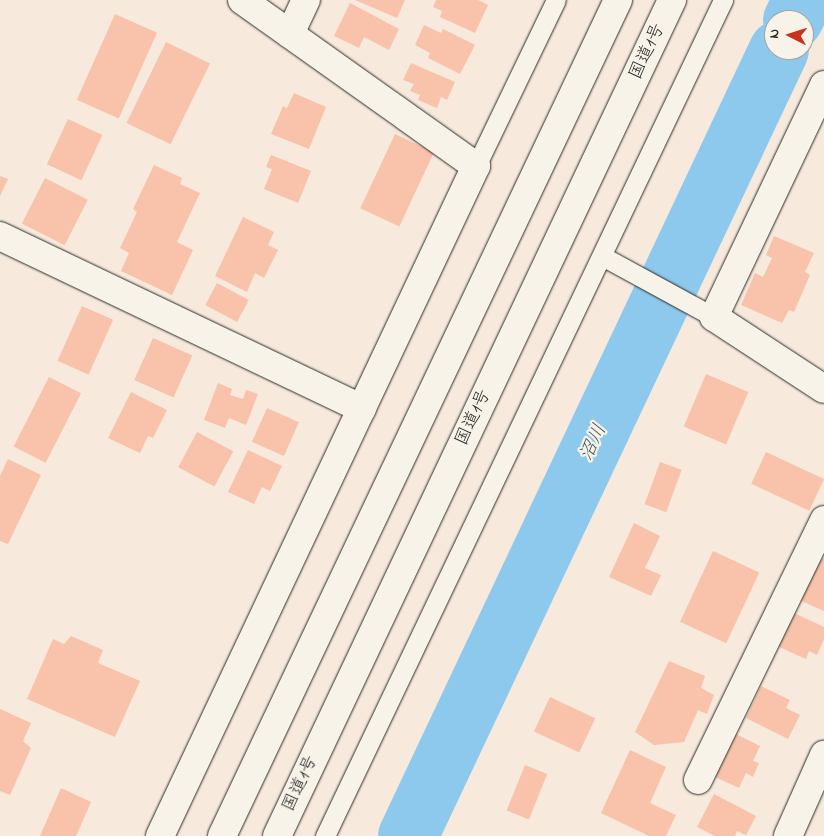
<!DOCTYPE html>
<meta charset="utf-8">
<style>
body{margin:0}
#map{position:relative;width:824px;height:836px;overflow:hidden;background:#f7e9dc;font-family:"Indie Flower","Klee One",sans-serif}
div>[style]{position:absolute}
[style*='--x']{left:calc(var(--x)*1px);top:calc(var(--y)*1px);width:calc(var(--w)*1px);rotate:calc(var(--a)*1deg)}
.river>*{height:60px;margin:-30px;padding:0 30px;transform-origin:30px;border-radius:30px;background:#8dc9ed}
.building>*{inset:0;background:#f8c3aa;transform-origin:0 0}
.roads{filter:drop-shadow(0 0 1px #2b2b2b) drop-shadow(0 0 1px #2b2b2b)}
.lane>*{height:19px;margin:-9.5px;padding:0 9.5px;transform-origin:9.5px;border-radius:9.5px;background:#f7f3e8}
.street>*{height:28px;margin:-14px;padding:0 14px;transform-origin:14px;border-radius:14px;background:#f7f3e8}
.secondary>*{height:28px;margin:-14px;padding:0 14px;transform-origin:14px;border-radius:14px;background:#f7f3e8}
.highway>*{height:28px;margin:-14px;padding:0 14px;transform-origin:14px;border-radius:14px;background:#f7f3e8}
span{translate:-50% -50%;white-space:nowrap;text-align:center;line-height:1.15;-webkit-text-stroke:4.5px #f7f3e8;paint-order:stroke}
.street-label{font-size:18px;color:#2b2b2b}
.water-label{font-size:19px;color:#44525c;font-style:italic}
.north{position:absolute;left:764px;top:10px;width:50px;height:50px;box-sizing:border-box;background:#f7f3e8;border:1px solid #a5a39c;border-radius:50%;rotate:275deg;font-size:14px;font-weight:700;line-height:20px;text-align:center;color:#2b2b2b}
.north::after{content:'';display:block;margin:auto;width:18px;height:22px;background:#c8321e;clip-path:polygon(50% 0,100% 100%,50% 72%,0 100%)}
</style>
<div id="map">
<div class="river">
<i style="--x:793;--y:20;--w:22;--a:-63"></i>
<i style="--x:408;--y:836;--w:869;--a:-64.73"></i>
</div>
<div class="building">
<i style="clip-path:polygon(355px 0,405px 0,397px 18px)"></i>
<i style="clip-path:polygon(436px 0,478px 0,488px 5px,475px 33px,440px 17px,442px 11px,433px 7px)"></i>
<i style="clip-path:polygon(350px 3px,399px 29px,389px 50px,364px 37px,359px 48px,334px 36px)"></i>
<i style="left:115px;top:14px;width:46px;height:94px;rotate:24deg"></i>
<i style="clip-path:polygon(424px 25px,441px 33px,443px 29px,475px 45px,460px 74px,428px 58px,430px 53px,415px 45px)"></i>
<i style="left:166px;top:42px;width:49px;height:90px;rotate:26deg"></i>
<i style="clip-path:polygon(411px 63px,455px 82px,447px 100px,441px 97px,437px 108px,418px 100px,420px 95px,410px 91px,414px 84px,403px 80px)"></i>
<i style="clip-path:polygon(294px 93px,326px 107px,309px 149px,271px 134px,283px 106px,287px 108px)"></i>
<i style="left:68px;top:119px;width:38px;height:50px;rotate:25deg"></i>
<i style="left:395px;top:134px;width:43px;height:82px;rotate:25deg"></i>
<i style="clip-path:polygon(271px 155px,311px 171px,298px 203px,264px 189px,272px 169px,266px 167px)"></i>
<i style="clip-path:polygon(154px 165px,182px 178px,180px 184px,200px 193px,177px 242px,193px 250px,172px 295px,121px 271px,129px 253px,120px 248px,137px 212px,133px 209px)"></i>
<i style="clip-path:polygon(0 176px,8px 179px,0 196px)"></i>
<i style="left:45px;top:178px;width:48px;height:51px;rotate:27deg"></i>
<i style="clip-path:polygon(243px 217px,274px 232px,268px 245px,278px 250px,264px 278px,255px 273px,247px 292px,215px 276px)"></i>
<i style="clip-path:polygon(774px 236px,814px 253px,805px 272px,810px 275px,794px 312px,789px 310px,782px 323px,741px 305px,755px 273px,763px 277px,772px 258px,766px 255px)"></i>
<i style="left:217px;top:283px;width:36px;height:25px;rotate:28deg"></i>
<i style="left:82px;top:306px;width:34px;height:60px;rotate:24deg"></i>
<i style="left:153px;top:338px;width:43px;height:46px;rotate:24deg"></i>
<i style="left:706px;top:374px;width:46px;height:57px;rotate:23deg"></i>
<i style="left:49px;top:377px;width:36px;height:78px;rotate:27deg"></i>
<i style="clip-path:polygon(218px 383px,232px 389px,230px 395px,243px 399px,246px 390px,258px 394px,246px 425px,229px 418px,225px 428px,204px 420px)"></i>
<i style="clip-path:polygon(131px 392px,167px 410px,153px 438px,148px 436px,140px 453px,108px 438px)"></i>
<i style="left:267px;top:408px;width:35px;height:37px;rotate:24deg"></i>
<i style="left:197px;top:432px;width:41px;height:40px;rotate:28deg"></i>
<i style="clip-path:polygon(248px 450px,282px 466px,270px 491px,262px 487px,254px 504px,228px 492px)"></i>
<i style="left:766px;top:452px;width:64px;height:35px;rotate:25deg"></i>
<i style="clip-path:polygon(8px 459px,41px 475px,8px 544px,0 541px,0 476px)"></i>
<i style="left:660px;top:462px;width:23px;height:45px;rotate:20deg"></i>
<i style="clip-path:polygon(634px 523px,660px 536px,645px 568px,661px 575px,651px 596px,609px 577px)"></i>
<i style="left:713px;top:551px;width:51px;height:78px;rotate:25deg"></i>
<i style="clip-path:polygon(819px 557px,824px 559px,824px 611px,799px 600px)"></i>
<i style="clip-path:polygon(792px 612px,824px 627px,824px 639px,817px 655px,809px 651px,806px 659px,777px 646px)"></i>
<i style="clip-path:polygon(71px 636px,103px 650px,98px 663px,140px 681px,115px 737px,27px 699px,53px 639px,64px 644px)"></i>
<i style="clip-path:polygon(669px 661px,705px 676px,701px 688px,714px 695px,707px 714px,698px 710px,684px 742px,654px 745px,635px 732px)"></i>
<i style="clip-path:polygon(761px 686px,790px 700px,786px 708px,800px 715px,788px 739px,746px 718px)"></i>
<i style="left:550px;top:697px;width:50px;height:38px;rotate:25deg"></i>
<i style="clip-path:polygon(0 709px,31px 723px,23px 741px,31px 748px,10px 795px,0 791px)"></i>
<i style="clip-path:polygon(736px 734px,760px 746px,753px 761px,759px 763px,753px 777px,746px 773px,739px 788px,715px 777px)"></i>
<i style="clip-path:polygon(630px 750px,666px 767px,650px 803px,676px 815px,666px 836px,649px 836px,601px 813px)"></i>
<i style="left:525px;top:765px;width:24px;height:49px;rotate:22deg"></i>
<i style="clip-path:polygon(61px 788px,91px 802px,76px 836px,40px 836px)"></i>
<i style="clip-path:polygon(714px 794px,756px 816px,746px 835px,737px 831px,735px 836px,715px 836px,697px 827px)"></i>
</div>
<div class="roads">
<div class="lane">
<i style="--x:476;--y:166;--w:184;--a:-64.3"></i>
<i style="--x:602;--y:256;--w:128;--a:28.6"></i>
<i style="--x:325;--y:836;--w:926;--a:-64.54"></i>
</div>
<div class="street">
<i style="--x:290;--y:34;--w:38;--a:-65"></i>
<i style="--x:824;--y:85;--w:257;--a:115.4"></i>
<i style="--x:714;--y:317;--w:131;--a:33.2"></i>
<i style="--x:0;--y:236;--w:401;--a:25.5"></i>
<i style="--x:698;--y:780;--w:289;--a:-64.1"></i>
<i style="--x:160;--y:836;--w:741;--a:-64.75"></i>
<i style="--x:788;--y:836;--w:89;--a:-66"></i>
</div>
<div class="secondary">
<i style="--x:242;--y:0;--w:287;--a:35.4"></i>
</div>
<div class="highway">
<i style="--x:222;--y:836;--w:925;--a:-64.65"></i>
<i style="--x:277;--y:836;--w:925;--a:-64.71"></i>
</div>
</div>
<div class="street-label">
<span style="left:648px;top:52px;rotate:-65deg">国道1号</span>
<span style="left:474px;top:418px;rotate:-65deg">国道1号</span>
<span style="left:301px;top:784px;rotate:-65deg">国道1号</span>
</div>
<div class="water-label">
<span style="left:594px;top:443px;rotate:-65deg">沼川</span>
</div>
<div class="north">N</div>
</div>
